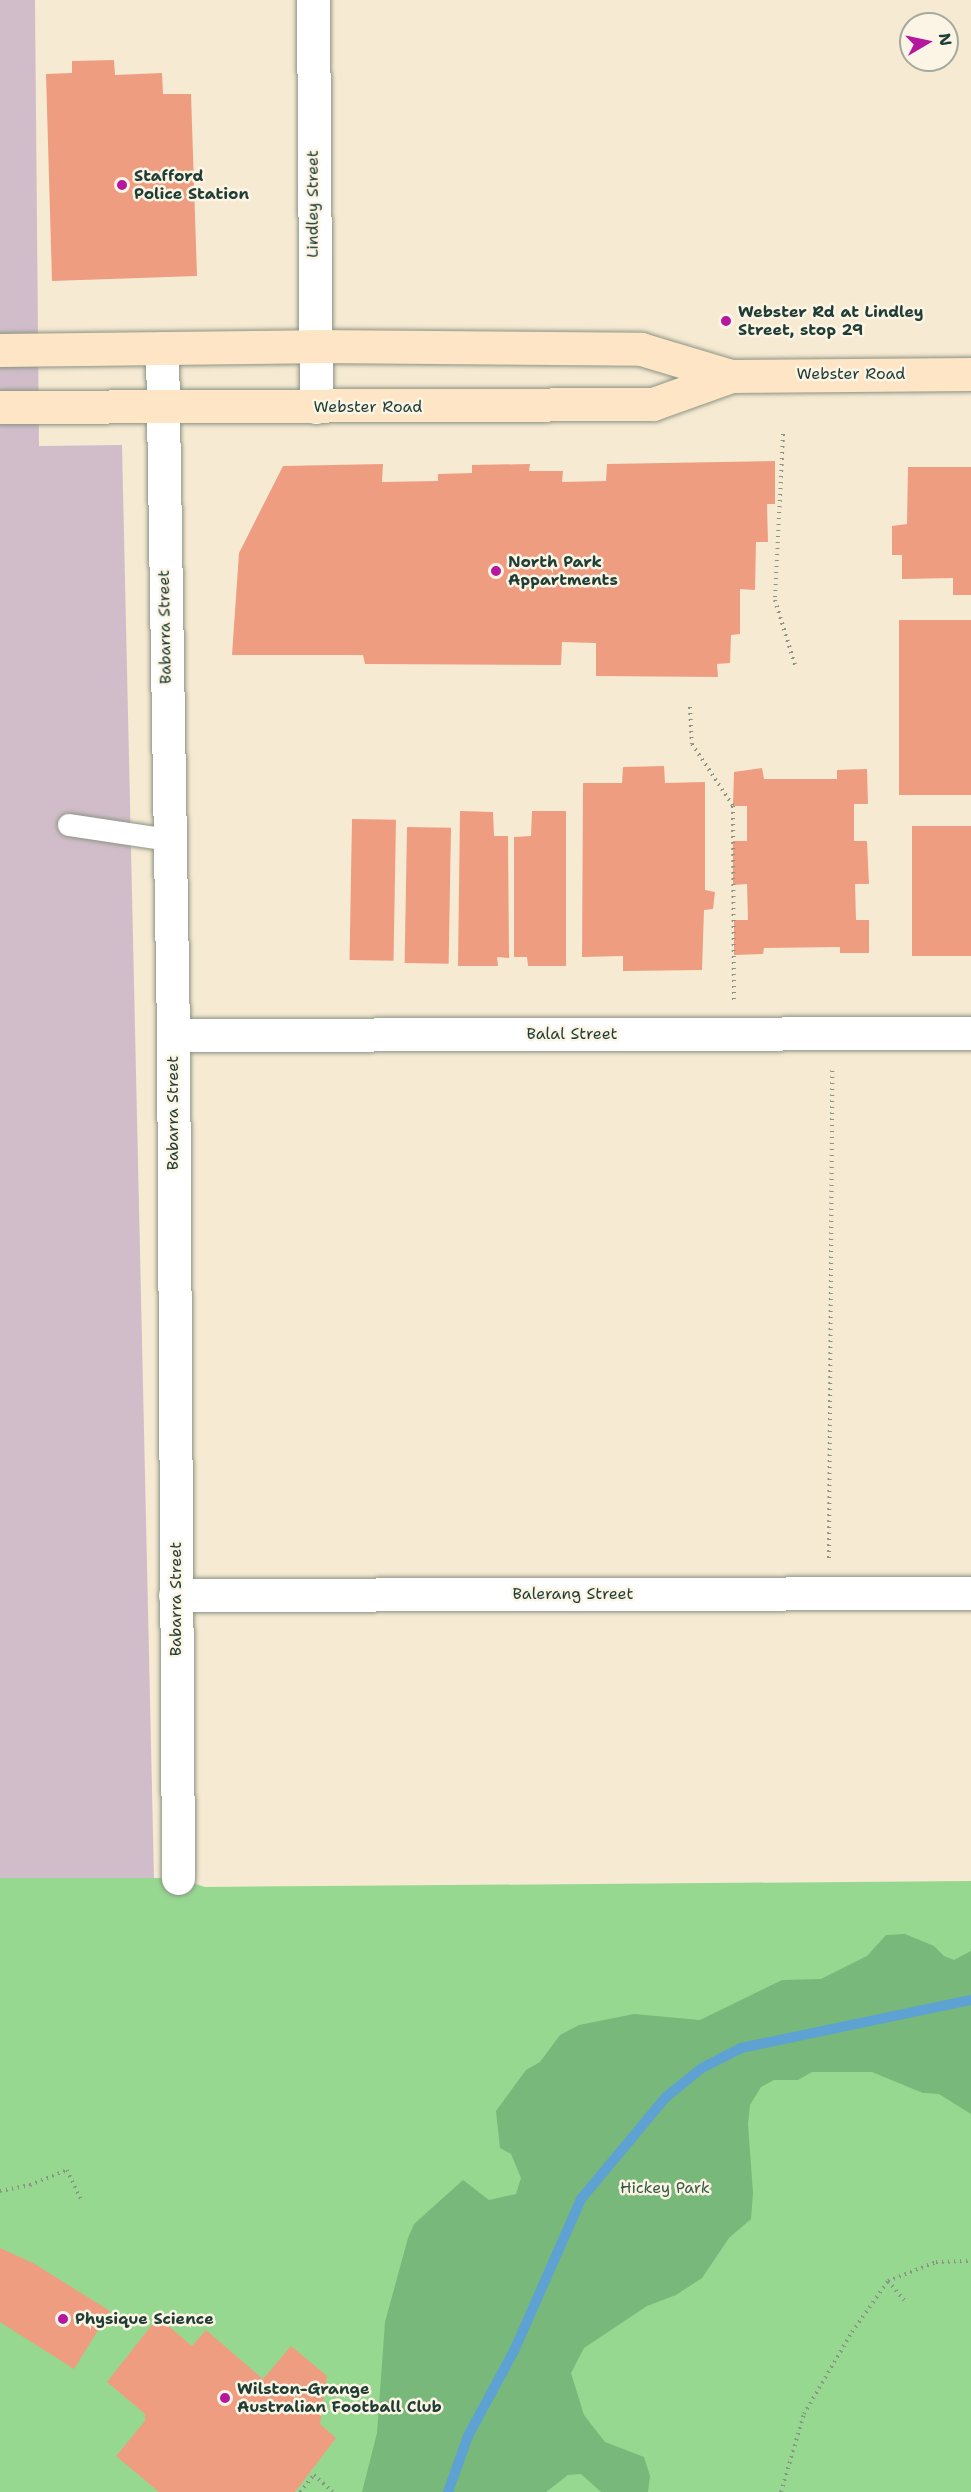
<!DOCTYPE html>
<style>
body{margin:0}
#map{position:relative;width:971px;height:2492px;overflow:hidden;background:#f7ead3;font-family:"Shantell Sans",sans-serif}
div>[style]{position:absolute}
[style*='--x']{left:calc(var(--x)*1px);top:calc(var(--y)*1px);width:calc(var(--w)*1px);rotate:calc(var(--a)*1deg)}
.industrial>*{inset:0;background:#d1bdc9}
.green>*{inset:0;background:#96d890}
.forest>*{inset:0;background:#78b87a}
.stream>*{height:10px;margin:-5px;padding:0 5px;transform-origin:5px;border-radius:5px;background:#5da2d2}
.building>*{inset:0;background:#ef9d81;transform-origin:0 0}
.path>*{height:4px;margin-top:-2px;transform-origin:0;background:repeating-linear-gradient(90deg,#8b9484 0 1.5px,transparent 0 6px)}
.roads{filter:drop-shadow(0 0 2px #8b9484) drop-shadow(0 0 2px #8b9484)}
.service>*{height:22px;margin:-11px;padding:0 11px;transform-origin:11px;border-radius:11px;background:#fff}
.minor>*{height:33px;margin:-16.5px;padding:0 16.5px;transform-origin:16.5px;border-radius:16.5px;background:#fff}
.secondary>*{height:33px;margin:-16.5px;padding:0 16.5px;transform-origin:16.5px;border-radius:16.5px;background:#fde5c5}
.dots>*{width:16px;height:16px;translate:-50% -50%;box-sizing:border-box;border:3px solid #fcf5e5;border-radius:50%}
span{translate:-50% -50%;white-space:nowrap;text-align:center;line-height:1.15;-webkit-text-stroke:5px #fcf5e5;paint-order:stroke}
.poi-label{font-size:16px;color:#1f3d34;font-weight:700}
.left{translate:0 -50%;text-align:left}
.street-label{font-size:16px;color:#1f3d34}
.park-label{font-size:16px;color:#375c46}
.north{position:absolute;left:899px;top:12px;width:60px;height:60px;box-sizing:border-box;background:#fcf5e5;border:2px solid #a4ab9e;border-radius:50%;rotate:81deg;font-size:16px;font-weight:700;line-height:24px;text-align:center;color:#1f3d34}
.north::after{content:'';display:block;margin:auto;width:21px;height:27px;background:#b5179e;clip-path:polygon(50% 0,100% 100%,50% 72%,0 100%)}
</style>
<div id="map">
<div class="industrial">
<i style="clip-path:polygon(0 0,35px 0,39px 446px,122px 445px,154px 1878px,0 1878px)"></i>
</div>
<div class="green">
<i style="clip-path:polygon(0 1878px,178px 1878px,205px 1887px,971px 1881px,971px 2492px,0 2492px)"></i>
</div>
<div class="forest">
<i style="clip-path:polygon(905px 1934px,934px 1946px,944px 1956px,954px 1960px,971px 1951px,971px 2114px,939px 2094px,923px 2093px,872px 2072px,812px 2072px,798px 2080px,774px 2080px,761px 2087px,750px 2105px,748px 2124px,753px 2193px,751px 2219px,729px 2238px,702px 2278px,676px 2295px,647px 2306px,584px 2348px,571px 2373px,584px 2415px,605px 2442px,644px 2457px,650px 2476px,648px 2492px,601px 2492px,581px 2474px,568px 2475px,546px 2492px,362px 2492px,377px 2433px,385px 2322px,408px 2238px,414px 2224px,463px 2180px,489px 2200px,516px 2194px,521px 2178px,511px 2154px,500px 2148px,496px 2111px,526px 2070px,540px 2062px,560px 2035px,579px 2025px,634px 2014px,700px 2020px,782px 1980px,821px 1979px,867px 1956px,886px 1935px)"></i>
</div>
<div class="stream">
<i style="--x:448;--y:2492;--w:59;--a:-70.3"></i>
<i style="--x:468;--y:2436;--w:97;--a:-61.6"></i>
<i style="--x:514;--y:2351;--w:166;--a:-66.2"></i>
<i style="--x:581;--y:2199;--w:133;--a:-50.2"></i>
<i style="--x:666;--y:2097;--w:46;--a:-38.9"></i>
<i style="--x:702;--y:2068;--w:44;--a:-27.1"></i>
<i style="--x:741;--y:2048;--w:235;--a:-11.8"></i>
</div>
<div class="building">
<i style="clip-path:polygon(114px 60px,115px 75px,162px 73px,163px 94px,191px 94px,197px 276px,52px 281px,46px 74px,72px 73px,72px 61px)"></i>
<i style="clip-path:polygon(775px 461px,775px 504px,767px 504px,768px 542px,756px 542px,755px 590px,740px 589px,740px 634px,731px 635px,730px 663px,717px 664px,718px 677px,596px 676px,596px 643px,562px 642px,561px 665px,365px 664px,363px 655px,232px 655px,239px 553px,283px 466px,383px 464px,382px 482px,438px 481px,438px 474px,472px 473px,472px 465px,530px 464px,529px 471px,563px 471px,562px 482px,606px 481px,607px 464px)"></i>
<i style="clip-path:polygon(908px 467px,971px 467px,971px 595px,953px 595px,953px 578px,902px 579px,902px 555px,892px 555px,892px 526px,907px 524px)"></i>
<i style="left:899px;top:620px;width:72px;height:175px"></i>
<i style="clip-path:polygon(664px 766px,665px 783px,705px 782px,705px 890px,715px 892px,713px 909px,704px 910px,702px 970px,623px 971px,623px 956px,582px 957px,583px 783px,622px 783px,623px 767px)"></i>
<i style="clip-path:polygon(762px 768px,764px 779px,837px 779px,837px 770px,867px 769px,868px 804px,854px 804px,854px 841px,867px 841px,869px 884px,855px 884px,856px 920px,869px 920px,869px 953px,840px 953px,840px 947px,764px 948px,763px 954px,734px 955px,734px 920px,748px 920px,747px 884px,733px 885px,733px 841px,747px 841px,747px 806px,733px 806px,734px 772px)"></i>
<i style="clip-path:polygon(460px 811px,493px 812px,494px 836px,508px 836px,509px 958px,497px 957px,498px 966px,458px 966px)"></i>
<i style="clip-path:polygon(532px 811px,566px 811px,566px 966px,528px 966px,527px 957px,514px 957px,514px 837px,531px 836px)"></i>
<i style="left:352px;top:819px;width:44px;height:141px;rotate:1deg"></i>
<i style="left:971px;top:826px;width:130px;height:59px;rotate:90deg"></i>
<i style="left:407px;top:827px;width:44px;height:136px;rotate:1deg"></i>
<i style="clip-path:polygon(0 2248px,33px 2263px,110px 2311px,74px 2369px,0 2322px)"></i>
<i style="clip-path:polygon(158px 2317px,192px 2346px,206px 2330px,263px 2379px,291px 2346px,327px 2376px,320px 2424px,336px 2438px,295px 2492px,159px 2492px,116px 2456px,145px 2421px,145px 2414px,107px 2382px)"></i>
</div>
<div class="path">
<i style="--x:783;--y:434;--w:166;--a:92.8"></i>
<i style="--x:775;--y:600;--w:68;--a:72.9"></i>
<i style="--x:690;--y:707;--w:37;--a:87"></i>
<i style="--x:692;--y:744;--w:74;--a:56.5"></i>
<i style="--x:733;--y:806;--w:194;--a:89.7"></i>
<i style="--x:829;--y:1558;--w:491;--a:-89.6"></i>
<i style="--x:0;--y:2191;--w:31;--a:-11"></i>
<i style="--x:30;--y:2185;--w:40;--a:-22"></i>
<i style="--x:67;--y:2170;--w:35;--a:65"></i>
<i style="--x:888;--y:2281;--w:25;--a:50"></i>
<i style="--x:300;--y:2492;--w:22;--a:-51"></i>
<i style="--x:314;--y:2475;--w:25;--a:42"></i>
<i style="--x:781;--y:2492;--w:81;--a:-73.6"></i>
<i style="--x:804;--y:2414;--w:95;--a:-59.7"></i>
<i style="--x:852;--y:2332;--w:62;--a:-54.8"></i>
<i style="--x:888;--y:2281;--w:52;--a:-21.6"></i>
<i style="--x:936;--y:2262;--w:35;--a:-2"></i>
</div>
<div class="roads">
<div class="service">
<i style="--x:69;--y:825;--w:101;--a:8.5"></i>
</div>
<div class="minor">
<i style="--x:313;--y:0;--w:407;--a:89.6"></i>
<i style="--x:162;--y:348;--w:687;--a:89.08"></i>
<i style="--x:173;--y:1035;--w:843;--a:89.66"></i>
<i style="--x:173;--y:1035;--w:798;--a:-0.14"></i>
<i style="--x:175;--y:1595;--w:796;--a:-0.14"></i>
</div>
<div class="secondary">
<i style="--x:0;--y:350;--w:314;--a:-0.7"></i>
<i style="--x:314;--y:346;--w:327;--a:0.5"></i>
<i style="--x:641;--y:349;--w:94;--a:16.7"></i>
<i style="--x:731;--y:376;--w:240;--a:-0.5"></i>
<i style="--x:0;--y:407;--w:653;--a:-0.26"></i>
<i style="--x:653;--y:404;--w:83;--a:-19.7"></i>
</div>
</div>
<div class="dots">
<i style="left:122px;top:185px;background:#b5179e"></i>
<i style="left:726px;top:321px;background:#b5179e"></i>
<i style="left:496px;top:571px;background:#b5179e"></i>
<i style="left:63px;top:2319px;background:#b5179e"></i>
<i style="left:225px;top:2398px;background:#b5179e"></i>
</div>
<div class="poi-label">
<span class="left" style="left:134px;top:185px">Stafford<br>Police Station</span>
<span class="left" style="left:738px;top:321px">Webster Rd at Lindley<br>Street, stop 29</span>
<span class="left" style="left:508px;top:571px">North Park<br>Appartments</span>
<span class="left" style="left:75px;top:2319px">Physique Science</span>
<span class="left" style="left:237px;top:2398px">Wilston-Grange<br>Australian Football Club</span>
</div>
<div class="street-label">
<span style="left:313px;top:204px;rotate:-90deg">Lindley Street</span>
<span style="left:851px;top:374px">Webster Road</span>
<span style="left:368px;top:407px">Webster Road</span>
<span style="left:165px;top:627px;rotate:-91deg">Babarra Street</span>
<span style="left:572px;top:1034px">Balal Street</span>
<span style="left:173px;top:1113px;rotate:-90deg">Babarra Street</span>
<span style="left:573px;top:1594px">Balerang Street</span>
<span style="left:176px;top:1599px;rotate:-90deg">Babarra Street</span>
</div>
<div class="park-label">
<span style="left:665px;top:2188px">Hickey Park</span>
</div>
<div class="north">N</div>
</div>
